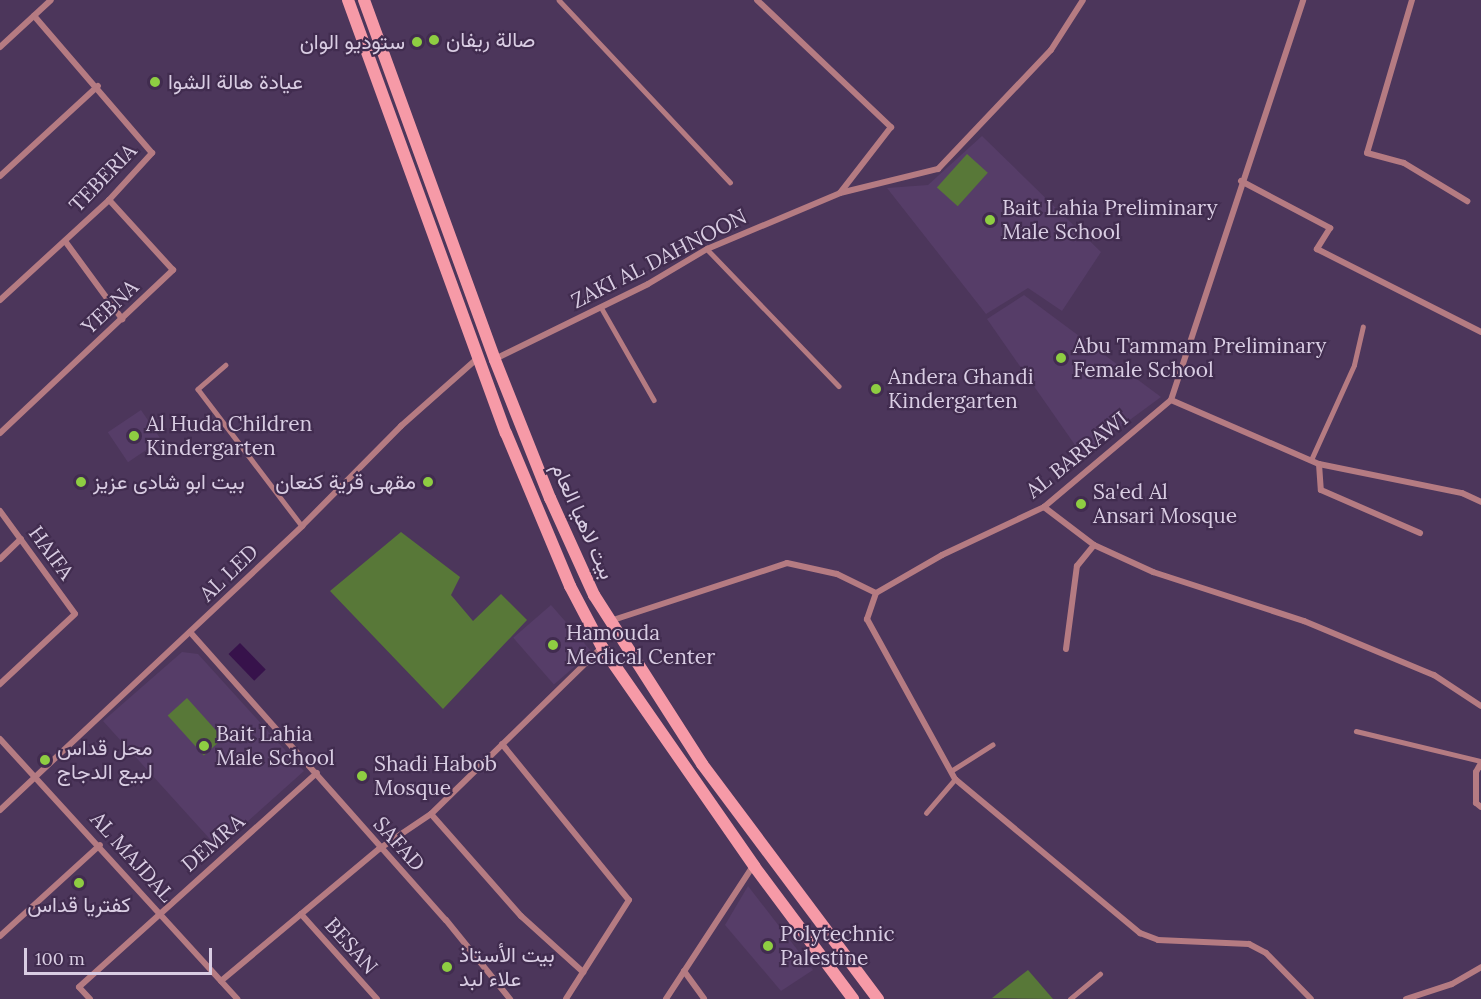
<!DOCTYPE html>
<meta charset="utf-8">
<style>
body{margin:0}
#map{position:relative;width:1481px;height:999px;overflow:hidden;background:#4c365b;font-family:Lora,Vazirmatn,serif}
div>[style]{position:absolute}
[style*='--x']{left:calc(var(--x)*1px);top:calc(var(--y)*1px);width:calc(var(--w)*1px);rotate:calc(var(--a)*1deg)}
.built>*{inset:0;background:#563d68;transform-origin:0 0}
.green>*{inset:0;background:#587838;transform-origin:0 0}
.water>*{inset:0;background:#37124b;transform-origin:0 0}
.service>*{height:4.5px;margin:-2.25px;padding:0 2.25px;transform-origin:2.25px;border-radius:2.25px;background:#b57b82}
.minor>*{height:6px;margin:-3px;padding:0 3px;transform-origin:3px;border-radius:3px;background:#b57b82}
.secondary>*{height:12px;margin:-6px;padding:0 6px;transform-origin:6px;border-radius:6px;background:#f69aa7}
.dots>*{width:16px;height:16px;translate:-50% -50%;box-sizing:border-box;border:3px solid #412c4f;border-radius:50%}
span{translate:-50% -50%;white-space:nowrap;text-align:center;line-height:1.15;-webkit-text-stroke:4.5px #412c4f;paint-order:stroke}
.poi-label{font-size:21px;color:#d9cde3}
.left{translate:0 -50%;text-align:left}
.right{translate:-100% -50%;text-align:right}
.street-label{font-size:21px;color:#d9cde3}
.scale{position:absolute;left:24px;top:948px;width:188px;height:27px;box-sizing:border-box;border:3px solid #d9cde3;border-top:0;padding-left:8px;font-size:18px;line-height:21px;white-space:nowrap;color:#d9cde3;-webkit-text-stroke:4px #412c4f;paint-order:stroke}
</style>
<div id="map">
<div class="built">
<i style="clip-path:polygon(982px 136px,1101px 252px,1062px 311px,1028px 288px,986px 314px,887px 188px,928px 185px)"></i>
<i style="clip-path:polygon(1024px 295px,1161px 397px,1082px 455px,987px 319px)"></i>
<i style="left:141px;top:410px;width:36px;height:40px;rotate:56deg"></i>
<i style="left:551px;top:605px;width:62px;height:50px;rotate:49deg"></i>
<i style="clip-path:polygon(182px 652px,198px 654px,304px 771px,218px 848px,103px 721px)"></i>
<i style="clip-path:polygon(748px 886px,813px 970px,781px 991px,725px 925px)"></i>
</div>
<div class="green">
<i style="left:967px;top:154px;width:28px;height:45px;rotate:42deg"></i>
<i style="clip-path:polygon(401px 532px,460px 577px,451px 595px,473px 621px,501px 594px,527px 620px,443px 709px,330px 591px)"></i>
<i style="left:187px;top:698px;width:54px;height:26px;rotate:48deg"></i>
<i style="clip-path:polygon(1028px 970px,1053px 999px,992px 998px)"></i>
</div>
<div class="water">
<i style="left:240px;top:643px;width:37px;height:16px;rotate:46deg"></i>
</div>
<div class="service">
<i style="--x:559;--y:0;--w:250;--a:46.8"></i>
<i style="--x:707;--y:249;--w:190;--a:46.1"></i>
<i style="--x:601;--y:307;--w:107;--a:60.3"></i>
<i style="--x:226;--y:365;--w:37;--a:139"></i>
<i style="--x:198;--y:389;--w:172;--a:52.8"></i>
<i style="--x:1311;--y:460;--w:104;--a:-65.6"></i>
<i style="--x:1354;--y:365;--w:39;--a:-77"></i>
<i style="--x:1356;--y:731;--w:129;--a:13.5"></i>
<i style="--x:951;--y:771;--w:49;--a:-32.4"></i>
<i style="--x:926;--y:813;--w:45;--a:-49.5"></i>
<i style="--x:1070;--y:999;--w:39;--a:-40"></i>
</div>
<div class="minor">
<i style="--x:757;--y:0;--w:185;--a:43.5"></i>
<i style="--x:891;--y:127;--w:83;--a:127.7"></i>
<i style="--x:1412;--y:0;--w:159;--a:106.4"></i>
<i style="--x:1367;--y:153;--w:38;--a:15"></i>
<i style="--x:1404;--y:163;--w:74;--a:31.1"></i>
<i style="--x:0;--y:47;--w:69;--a:-42.7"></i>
<i style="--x:0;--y:176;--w:133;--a:-42.6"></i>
<i style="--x:1241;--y:181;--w:101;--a:27.8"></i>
<i style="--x:1330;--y:228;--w:25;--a:122"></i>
<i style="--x:1317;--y:249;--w:184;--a:26.8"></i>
<i style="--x:65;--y:241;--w:97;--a:53.8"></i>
<i style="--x:0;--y:300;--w:148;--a:-42.5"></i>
<i style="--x:109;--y:200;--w:64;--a:-47.5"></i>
<i style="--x:152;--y:153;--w:181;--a:-130.7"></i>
<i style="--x:495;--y:359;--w:170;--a:-26.1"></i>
<i style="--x:648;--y:284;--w:69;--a:-30.7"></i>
<i style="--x:707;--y:249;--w:144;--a:-22.8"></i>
<i style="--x:840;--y:193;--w:101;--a:-13.8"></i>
<i style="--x:938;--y:169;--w:164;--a:-46.5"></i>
<i style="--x:1051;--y:50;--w:59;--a:-57.4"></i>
<i style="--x:1171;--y:400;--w:161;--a:23.4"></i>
<i style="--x:1319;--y:464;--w:26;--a:86"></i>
<i style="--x:1321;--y:490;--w:108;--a:23.5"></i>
<i style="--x:0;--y:433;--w:238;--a:-43.3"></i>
<i style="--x:173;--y:270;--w:95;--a:-132.4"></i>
<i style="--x:1319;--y:464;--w:146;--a:11.5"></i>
<i style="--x:1462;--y:493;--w:21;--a:25"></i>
<i style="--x:1044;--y:507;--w:63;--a:37.2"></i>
<i style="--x:1094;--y:545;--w:65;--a:24.6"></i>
<i style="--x:1153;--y:572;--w:159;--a:18"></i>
<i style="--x:1304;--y:621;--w:141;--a:22.6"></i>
<i style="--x:1434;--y:675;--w:56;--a:33.4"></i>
<i style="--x:0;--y:511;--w:127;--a:53.9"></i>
<i style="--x:75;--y:614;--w:103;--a:137"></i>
<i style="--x:0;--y:559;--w:29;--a:-44"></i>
<i style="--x:876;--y:593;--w:28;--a:109"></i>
<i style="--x:867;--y:619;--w:183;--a:61.2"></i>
<i style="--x:955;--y:779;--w:241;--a:39.8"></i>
<i style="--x:1140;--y:933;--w:19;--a:21"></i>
<i style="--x:1158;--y:940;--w:91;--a:2.5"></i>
<i style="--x:1249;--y:944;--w:19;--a:28"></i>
<i style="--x:1266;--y:953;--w:64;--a:45.6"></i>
<i style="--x:610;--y:621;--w:186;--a:-18.1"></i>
<i style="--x:787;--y:563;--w:51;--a:12.4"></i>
<i style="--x:837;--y:574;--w:43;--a:26"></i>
<i style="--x:876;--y:593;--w:76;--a:-29.9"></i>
<i style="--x:942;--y:555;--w:113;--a:-25.2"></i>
<i style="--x:1044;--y:507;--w:166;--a:-40.1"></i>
<i style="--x:1171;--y:400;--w:421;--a:-71.7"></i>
<i style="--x:190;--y:632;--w:385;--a:48.4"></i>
<i style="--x:446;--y:920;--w:102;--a:51"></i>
<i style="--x:1066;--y:649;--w:84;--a:-82.5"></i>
<i style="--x:1077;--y:566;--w:27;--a:-51"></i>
<i style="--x:0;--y:739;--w:352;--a:47.6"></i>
<i style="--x:502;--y:744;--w:201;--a:50.9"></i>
<i style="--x:629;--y:900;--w:117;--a:122.5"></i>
<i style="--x:1481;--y:763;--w:10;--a:119"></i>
<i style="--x:1476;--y:772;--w:31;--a:90"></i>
<i style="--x:1476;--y:803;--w:6;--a:39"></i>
<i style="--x:0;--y:810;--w:415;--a:-43.2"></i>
<i style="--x:302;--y:526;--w:141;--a:-45.3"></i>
<i style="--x:401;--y:426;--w:104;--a:-41.5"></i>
<i style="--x:431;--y:814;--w:136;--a:48.6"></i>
<i style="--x:521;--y:916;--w:84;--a:42.1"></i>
<i style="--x:301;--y:914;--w:114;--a:48.2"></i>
<i style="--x:0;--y:936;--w:135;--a:-42.3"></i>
<i style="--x:684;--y:971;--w:34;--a:54"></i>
<i style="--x:221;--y:981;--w:206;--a:-39.9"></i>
<i style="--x:379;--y:849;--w:63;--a:-33.9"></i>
<i style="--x:431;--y:814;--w:239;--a:-44.3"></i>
<i style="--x:90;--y:999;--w:16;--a:-133"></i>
<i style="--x:79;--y:987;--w:320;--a:-42"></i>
<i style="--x:666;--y:999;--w:159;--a:-56.8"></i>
<i style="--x:1406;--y:999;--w:48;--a:-18.1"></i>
<i style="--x:1452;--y:984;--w:34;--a:-30"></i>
</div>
<div class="secondary">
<i style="--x:348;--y:0;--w:461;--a:70"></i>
<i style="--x:506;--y:433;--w:166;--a:67.3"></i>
<i style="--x:570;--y:586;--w:69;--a:62.3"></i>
<i style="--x:602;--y:647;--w:267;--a:55.2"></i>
<i style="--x:754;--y:866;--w:166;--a:53.3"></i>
<i style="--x:364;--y:0;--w:383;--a:70"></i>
<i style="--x:495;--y:360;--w:149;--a:68.3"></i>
<i style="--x:550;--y:498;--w:107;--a:65.6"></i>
<i style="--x:594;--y:595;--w:201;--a:57.4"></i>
<i style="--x:702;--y:764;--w:294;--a:53.2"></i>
</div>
<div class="dots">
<i style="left:434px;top:40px;background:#8ecd42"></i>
<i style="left:417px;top:42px;background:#8ecd42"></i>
<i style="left:155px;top:82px;background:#8ecd42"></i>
<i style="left:990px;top:220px;background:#8ecd42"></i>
<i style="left:1061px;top:358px;background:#8ecd42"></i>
<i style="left:876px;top:389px;background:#8ecd42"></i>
<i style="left:134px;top:436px;background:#8ecd42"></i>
<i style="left:81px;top:482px;background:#8ecd42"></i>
<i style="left:428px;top:482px;background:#8ecd42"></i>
<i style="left:1081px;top:504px;background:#8ecd42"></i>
<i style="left:553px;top:645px;background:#8ecd42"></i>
<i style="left:204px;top:746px;background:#8ecd42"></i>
<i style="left:45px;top:760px;background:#8ecd42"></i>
<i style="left:362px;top:776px;background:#8ecd42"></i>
<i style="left:79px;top:883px;background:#8ecd42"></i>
<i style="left:768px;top:946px;background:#8ecd42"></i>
<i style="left:447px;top:967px;background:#8ecd42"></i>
</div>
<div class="poi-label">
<span class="left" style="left:446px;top:40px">صالة ريفان</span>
<span class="right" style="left:405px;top:42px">ستوديو الوان</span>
<span class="left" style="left:168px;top:82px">عيادة هالة الشوا</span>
<span class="left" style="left:1002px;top:220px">Bait Lahia Preliminary<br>Male School</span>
<span class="left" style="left:1073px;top:358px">Abu Tammam Preliminary<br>Female School</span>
<span class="left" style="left:888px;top:389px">Andera Ghandi<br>Kindergarten</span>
<span class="left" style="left:146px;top:436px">Al Huda Children<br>Kindergarten</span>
<span class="left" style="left:93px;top:482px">بيت ابو شادى عزيز</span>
<span class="right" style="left:416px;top:482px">مقهى قرية كنعان</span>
<span class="left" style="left:1093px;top:504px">Sa'ed Al<br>Ansari Mosque</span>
<span class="left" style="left:566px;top:645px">Hamouda<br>Medical Center</span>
<span class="left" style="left:216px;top:746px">Bait Lahia<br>Male School</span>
<span class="left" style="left:57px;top:760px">محل قداس<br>لبيع الدجاج</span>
<span class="left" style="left:374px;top:776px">Shadi Habob<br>Mosque</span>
<span style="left:79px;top:905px">كفتريا قداس</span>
<span class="left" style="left:780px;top:946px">Polytechnic<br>Palestine</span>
<span class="left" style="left:459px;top:967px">بيت الأستاذ<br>علاء لبد</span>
</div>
<div class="street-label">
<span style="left:103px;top:178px;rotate:-46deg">TEBERIA</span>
<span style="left:659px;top:259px;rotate:-27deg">ZAKI AL DAHNOON</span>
<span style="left:110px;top:307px;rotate:-43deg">YEBNA</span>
<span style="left:1077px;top:455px;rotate:-39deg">AL BARRAWI</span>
<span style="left:583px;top:521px;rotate:66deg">بيت لاهيا العام</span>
<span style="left:51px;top:553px;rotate:54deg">HAIFA</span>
<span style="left:229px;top:573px;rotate:-44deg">AL LED</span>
<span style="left:213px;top:843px;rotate:-41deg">DEMRA</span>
<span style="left:399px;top:844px;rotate:48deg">SAFAD</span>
<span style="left:132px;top:857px;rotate:48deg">AL MAJDAL</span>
<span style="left:351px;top:946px;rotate:48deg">BESAN</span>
</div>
<div class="scale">100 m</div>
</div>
